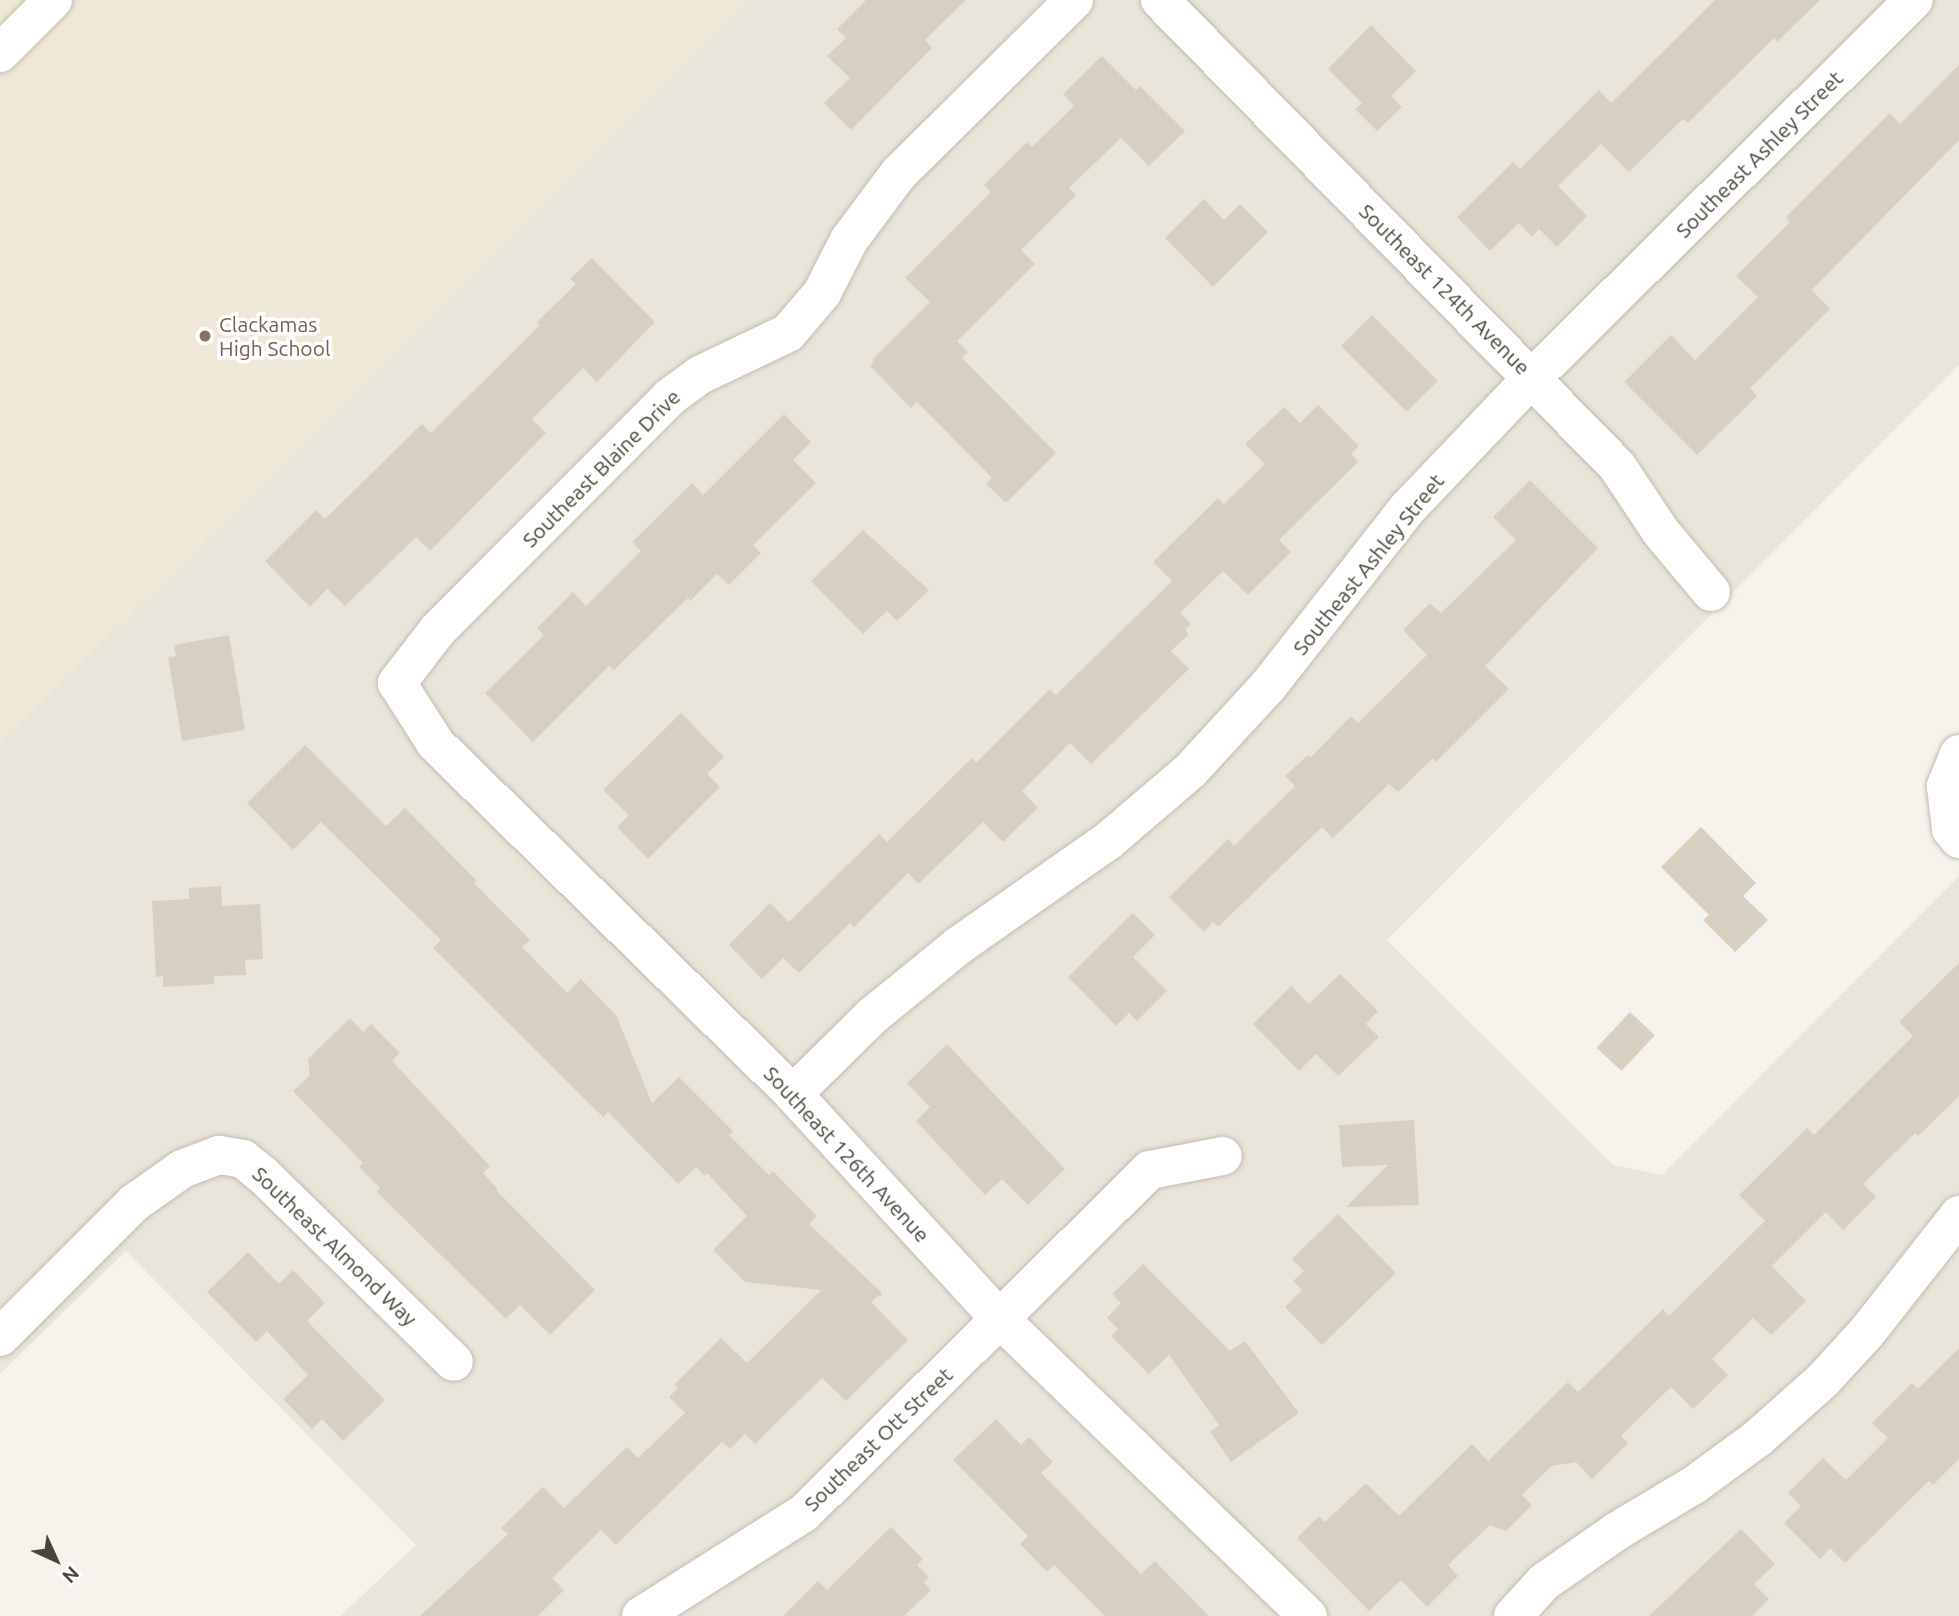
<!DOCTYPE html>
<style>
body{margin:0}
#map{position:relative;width:1959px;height:1616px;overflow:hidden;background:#f6f3ec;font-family:Ubuntu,sans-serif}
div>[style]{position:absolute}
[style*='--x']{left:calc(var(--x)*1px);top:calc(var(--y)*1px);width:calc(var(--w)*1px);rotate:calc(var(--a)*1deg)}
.residential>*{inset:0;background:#eae5da}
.education>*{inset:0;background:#efe8d6}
.building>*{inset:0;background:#d8cfc1;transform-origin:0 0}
.roads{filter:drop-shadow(0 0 2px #c2bbae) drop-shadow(0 0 2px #c2bbae)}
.minor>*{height:38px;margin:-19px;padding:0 19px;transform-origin:19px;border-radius:19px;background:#fff}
.dots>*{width:19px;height:19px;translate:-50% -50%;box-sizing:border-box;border:4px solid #fff;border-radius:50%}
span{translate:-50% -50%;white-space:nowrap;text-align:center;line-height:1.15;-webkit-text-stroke:7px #fff;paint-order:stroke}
.street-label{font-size:21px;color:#4b4439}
.education-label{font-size:21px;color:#785e54}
.left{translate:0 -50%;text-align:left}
.north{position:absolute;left:21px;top:1525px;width:70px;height:70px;-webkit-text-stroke:5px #fff;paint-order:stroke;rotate:135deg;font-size:19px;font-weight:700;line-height:28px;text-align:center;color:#4b4439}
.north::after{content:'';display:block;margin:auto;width:24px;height:32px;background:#4b4439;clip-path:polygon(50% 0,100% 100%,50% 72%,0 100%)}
</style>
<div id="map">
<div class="residential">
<i style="clip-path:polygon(748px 0,1959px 0,1959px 365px,1387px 940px,1613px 1165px,1662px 1175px,1959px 876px,1959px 1616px,340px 1616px,416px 1545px,126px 1251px,0 1374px,0 744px)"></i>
</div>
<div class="education">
<i style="clip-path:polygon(0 0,748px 0,0 744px)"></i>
</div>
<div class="building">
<i style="clip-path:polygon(866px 0,966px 0,925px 40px,932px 48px,851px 130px,824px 103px,850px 78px,827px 56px,846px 38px,837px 29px)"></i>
<i style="clip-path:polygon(1715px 0,1820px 0,1777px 42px,1774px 38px,1688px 123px,1683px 119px,1629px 172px,1601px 144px,1558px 186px,1587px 216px,1557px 247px,1539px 229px,1532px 237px,1519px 223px,1490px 251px,1457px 217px,1513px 162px,1520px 169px,1599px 90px,1611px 103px)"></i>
<i style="clip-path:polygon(1371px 25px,1416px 71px,1391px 96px,1402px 107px,1377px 131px,1355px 109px,1362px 103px,1328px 69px)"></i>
<i style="clip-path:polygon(1102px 56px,1136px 90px,1140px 86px,1185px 131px,1149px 166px,1121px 138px,1069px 188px,1076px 195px,1021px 250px,1035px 264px,957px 341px,968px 352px,962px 358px,1056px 453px,1006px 503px,986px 484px,992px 478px,917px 402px,911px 408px,870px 366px,874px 362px,872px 360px,930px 302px,905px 278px,991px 192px,984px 185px,1027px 142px,1032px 147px,1074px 106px,1063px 94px)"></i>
<i style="clip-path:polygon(1959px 65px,1959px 140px,1812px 290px,1830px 309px,1750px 388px,1757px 396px,1697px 455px,1624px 382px,1671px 335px,1695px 360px,1758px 297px,1736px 276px,1790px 222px,1786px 217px,1890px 113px,1900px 124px)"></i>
<i style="clip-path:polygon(1204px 199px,1224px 220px,1240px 204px,1268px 232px,1213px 287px,1165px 238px)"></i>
<i style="clip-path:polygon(592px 258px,655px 322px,597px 382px,583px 368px,532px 419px,546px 433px,430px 551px,416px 537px,345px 606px,327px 589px,310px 607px,265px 561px,316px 510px,325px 519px,422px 424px,431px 433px,540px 325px,537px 322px,576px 284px,570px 279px)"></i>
<i style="left:1372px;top:315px;width:93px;height:44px;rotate:45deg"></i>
<i style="clip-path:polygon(1318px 405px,1359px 446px,1351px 454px,1358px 462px,1279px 540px,1291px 552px,1248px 595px,1223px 571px,1180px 613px,1191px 624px,1185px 630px,1189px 634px,1171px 651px,1189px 669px,1091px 764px,1070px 743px,1022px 791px,1038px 808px,1003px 842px,983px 822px,918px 884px,908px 873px,854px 927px,850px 923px,799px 973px,783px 958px,762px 979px,729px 945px,770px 903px,789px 922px,879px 834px,887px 842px,972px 758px,976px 763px,1050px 689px,1056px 695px,1172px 581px,1153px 562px,1218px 498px,1224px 504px,1265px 464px,1245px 444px,1284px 407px,1300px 423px)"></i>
<i style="clip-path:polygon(784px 414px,811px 442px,793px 460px,816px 483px,753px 545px,761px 553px,729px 585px,717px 574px,690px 601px,688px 598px,614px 670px,609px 666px,533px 742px,485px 693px,544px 635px,537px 628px,573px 592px,586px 606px,641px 551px,632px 542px,692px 483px,703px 495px)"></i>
<i style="clip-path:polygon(1530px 480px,1598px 548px,1485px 666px,1509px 689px,1436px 762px,1433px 758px,1398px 792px,1389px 784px,1333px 838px,1322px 827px,1218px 927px,1213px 922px,1204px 932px,1169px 897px,1228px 839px,1234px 846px,1295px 786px,1285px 776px,1308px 755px,1311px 757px,1351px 716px,1358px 723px,1427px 655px,1403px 630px,1430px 603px,1441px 613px,1516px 540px,1493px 517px)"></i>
<i style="clip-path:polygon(863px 530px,929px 590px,897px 621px,887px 611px,863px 634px,811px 581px)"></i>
<i style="clip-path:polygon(229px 635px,245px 730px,182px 741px,168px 657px,176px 656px,174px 645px)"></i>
<i style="clip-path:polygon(681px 713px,724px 757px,707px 774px,720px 787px,648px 859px,617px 827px,629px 815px,603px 790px)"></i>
<i style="clip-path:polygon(305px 745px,386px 826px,405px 808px,477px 881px,474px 883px,530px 940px,522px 947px,567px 993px,581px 979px,616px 1015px,652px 1103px,679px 1077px,733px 1131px,729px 1135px,769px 1175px,773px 1171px,817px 1216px,809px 1224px,881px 1292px,882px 1296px,878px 1296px,871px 1302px,908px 1340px,846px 1401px,822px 1378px,755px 1444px,745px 1434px,730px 1449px,722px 1442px,616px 1545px,601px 1530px,552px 1578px,564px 1590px,538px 1616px,420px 1616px,508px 1534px,501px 1528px,543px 1487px,564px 1508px,627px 1447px,638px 1458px,685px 1413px,669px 1397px,678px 1388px,674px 1385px,721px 1338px,747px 1363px,821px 1290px,745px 1282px,713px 1250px,747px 1216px,707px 1173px,705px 1176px,696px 1167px,678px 1184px,608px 1112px,603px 1117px,433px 948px,441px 940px,321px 822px,293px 850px,247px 803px)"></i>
<i style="clip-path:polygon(1701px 827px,1756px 883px,1743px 896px,1768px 920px,1735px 952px,1703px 920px,1709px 915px,1661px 867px)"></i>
<i style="clip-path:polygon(221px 886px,222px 906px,260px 904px,263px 959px,245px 960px,246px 975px,214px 976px,214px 984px,163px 987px,163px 976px,156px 977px,152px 901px,189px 899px,189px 888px)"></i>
<i style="clip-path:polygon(1133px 913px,1155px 935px,1133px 957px,1167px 991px,1137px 1021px,1129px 1013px,1116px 1026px,1068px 977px)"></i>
<i style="clip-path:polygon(1959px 963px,1959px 1096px,1918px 1136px,1915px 1133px,1863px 1184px,1876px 1197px,1843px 1230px,1826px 1212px,1772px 1266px,1806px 1301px,1771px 1335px,1753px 1318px,1712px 1359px,1728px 1375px,1693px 1409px,1671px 1387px,1621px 1436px,1628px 1443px,1592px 1479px,1576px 1462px,1552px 1466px,1522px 1495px,1532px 1505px,1506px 1531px,1490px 1525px,1448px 1565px,1458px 1576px,1427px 1607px,1401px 1580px,1369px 1611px,1297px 1538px,1319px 1516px,1325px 1522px,1366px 1483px,1399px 1516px,1472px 1444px,1488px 1461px,1568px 1382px,1578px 1392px,1663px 1309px,1669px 1316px,1765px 1221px,1739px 1195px,1807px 1128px,1814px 1135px,1913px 1036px,1899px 1022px)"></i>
<i style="clip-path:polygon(1340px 974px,1378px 1011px,1366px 1024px,1379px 1037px,1338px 1076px,1316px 1054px,1299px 1071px,1253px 1024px,1291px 986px,1309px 1004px)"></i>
<i style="left:1630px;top:1012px;width:34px;height:49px;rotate:43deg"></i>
<i style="clip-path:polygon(350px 1018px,363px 1032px,371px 1024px,400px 1053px,392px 1061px,490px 1166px,483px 1173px,498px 1189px,496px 1190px,595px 1290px,550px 1335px,520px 1305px,506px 1319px,377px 1192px,380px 1188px,359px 1167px,363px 1163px,293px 1091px,310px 1075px,308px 1059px)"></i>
<i style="clip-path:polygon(947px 1044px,1065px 1169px,1028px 1205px,1002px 1179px,985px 1195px,916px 1121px,930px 1107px,907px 1083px)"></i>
<i style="clip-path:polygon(1414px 1120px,1419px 1205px,1346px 1207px,1388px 1165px,1342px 1167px,1339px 1125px)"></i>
<i style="clip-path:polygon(1338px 1214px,1396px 1273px,1322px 1345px,1285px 1307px,1302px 1290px,1293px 1281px,1304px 1271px,1292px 1259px)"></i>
<i style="clip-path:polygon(248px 1252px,279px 1284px,293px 1270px,325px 1303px,307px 1321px,385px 1400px,343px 1441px,322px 1419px,312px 1429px,283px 1399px,308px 1375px,267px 1331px,256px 1342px,207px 1292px)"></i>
<i style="clip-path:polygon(1143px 1264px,1230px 1351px,1245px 1341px,1299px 1413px,1231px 1462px,1210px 1432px,1219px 1425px,1169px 1355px,1149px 1374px,1111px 1336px,1118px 1329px,1107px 1318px,1121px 1303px,1112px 1294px)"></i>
<i style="clip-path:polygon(1959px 1348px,1959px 1459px,1933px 1485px,1929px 1481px,1845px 1563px,1830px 1548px,1820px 1559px,1784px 1523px,1801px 1506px,1788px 1493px,1823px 1458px,1846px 1480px,1888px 1438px,1872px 1423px,1912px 1383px,1918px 1389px)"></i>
<i style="clip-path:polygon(996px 1419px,1021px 1445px,1029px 1437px,1053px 1462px,1041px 1473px,1141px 1574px,1155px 1561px,1209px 1616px,1105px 1616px,1054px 1565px,1047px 1572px,1020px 1544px,1028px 1536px,953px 1460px)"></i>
<i style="clip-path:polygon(891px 1527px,923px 1559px,917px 1565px,929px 1577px,924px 1582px,931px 1590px,904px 1616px,783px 1616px,818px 1581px,827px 1590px)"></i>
<i style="clip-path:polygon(1741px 1529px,1775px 1564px,1754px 1584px,1769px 1599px,1752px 1616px,1649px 1616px)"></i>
</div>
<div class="roads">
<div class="minor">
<i style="--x:1074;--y:0;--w:246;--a:135.3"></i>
<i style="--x:899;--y:173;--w:84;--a:126.7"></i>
<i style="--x:849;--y:240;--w:59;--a:117"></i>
<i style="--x:822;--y:293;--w:52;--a:130.4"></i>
<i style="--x:788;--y:333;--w:98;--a:154.5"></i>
<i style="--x:700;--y:375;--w:37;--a:144"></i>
<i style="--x:670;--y:397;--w:330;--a:134.9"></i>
<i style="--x:437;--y:631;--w:66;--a:127.6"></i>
<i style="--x:397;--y:683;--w:72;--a:57.4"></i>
<i style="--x:436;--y:744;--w:500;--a:44.4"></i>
<i style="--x:793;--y:1094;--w:306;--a:47.4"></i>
<i style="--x:1000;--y:1319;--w:428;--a:44"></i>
<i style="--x:1160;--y:0;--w:653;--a:45.56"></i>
<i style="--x:1617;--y:466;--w:79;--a:56.3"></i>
<i style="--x:1661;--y:532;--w:78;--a:50.2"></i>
<i style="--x:0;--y:53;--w:75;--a:-45"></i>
<i style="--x:1959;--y:754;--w:35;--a:112"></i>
<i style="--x:1946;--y:786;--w:43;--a:83.4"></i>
<i style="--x:1951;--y:829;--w:13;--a:51"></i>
<i style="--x:793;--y:1094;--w:111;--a:-44.6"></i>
<i style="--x:872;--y:1016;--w:111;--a:-39.1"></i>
<i style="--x:958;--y:946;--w:183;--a:-35"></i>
<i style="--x:1108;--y:841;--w:108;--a:-40.5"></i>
<i style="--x:1190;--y:771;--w:117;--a:-47.4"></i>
<i style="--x:1269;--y:685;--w:225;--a:-51.9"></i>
<i style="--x:1408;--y:508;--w:180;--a:-46.4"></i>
<i style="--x:1532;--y:378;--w:537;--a:-44.7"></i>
<i style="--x:0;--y:1337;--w:190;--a:-45"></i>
<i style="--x:134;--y:1203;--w:59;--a:-35.3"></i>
<i style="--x:182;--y:1169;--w:40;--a:-21"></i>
<i style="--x:219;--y:1155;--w:24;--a:9"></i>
<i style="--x:243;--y:1159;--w:26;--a:39"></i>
<i style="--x:263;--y:1175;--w:267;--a:44.4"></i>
<i style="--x:641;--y:1616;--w:193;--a:-32.3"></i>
<i style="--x:804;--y:1513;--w:487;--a:-44.8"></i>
<i style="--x:1150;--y:1170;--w:74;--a:-10.9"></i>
<i style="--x:1513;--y:1616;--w:46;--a:-47.6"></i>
<i style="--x:1544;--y:1582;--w:89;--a:-34.9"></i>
<i style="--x:1617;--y:1531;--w:90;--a:-30.9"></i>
<i style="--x:1694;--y:1485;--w:79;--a:-36.3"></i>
<i style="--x:1758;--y:1438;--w:87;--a:-41.7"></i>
<i style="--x:1823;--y:1380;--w:65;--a:-47.5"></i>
<i style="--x:1867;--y:1332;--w:149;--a:-51.8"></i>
</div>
</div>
<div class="dots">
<i style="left:205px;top:336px;background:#8d6e63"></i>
</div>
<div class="street-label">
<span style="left:1759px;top:154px;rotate:-45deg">Southeast Ashley Street</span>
<span style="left:1445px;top:289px;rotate:45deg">Southeast 124th Avenue</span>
<span style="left:601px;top:468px;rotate:-45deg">Southeast Blaine Drive</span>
<span style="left:1368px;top:564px;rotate:-51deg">Southeast Ashley Street</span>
<span style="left:847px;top:1154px;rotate:47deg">Southeast 126th Avenue</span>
<span style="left:335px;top:1246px;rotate:44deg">Southeast Almond Way</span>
<span style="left:878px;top:1439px;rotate:-44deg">Southeast Ott Street</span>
</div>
<div class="education-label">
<span class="left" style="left:219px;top:336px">Clackamas<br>High School</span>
</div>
<div class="north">N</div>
</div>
